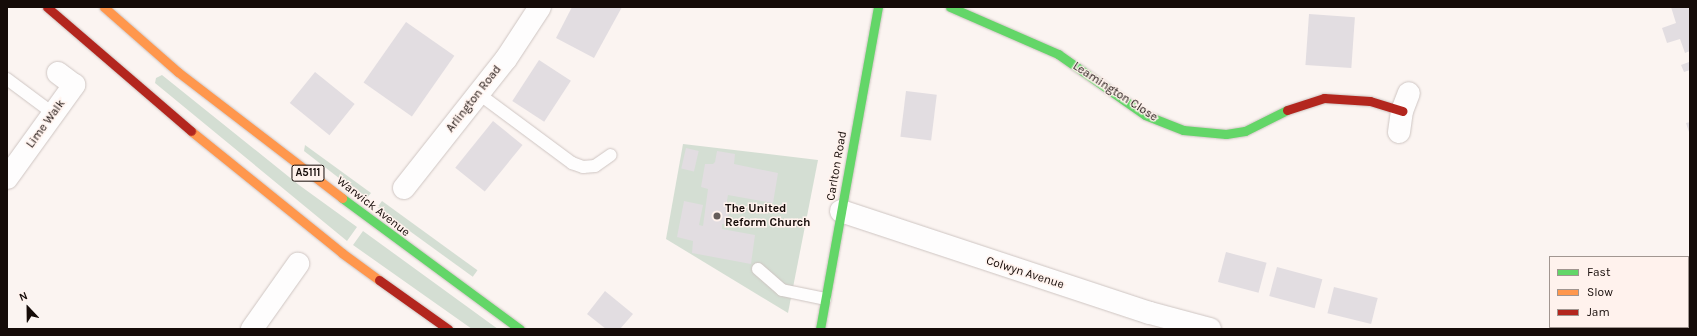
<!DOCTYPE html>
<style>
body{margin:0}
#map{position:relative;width:1697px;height:336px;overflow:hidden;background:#fbf4f1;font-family:Karla,sans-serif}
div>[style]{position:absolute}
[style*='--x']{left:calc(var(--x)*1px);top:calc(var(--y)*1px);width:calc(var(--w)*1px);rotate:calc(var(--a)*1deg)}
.green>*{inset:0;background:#d4ded3;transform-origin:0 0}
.building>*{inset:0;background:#e2dde1;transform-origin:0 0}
.roads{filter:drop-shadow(0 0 1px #cec5c2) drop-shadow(0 0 1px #cec5c2)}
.lane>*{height:12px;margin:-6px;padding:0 6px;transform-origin:6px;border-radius:6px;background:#fefdfd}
.street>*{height:22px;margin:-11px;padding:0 11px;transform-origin:11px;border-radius:11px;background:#fefdfd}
.fast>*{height:9px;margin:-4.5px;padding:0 4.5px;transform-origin:4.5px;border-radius:4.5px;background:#63d668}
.slow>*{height:9px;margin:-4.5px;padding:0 4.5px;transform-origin:4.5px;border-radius:4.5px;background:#ff974d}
.jam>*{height:9px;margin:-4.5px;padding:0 4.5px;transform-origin:4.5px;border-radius:4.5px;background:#b3261e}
.dots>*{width:11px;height:11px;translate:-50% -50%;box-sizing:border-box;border:2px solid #fff2ed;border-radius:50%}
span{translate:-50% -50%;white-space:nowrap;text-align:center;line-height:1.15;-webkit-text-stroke:3px #fff2ed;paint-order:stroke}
.shield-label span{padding:1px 3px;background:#fff2ed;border:1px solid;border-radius:3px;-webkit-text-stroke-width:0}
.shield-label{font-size:11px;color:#150b08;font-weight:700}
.street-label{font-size:12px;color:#150b08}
.poi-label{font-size:12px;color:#150b08;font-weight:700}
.left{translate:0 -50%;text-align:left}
.frame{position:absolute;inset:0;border:8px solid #150b08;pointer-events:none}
.legend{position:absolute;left:1549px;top:256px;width:140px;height:72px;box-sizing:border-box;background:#fff2ed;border:1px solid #a19691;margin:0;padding:5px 7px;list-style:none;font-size:12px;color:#150b08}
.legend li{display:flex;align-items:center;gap:8px;height:20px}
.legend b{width:20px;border:1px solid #a19691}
.north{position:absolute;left:8px;top:288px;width:40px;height:40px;-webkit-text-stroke:3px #fff2ed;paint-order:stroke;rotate:338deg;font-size:11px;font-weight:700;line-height:16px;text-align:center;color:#150b08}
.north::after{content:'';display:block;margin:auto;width:14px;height:18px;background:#150b08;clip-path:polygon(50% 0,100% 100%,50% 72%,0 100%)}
</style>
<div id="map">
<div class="green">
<i style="clip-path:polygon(162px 75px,299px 185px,357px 227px,347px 241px,155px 83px,156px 78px)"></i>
<i style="clip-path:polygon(683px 144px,818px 160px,788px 313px,666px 239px)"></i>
<i style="clip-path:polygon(305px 145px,371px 193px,366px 199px,304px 151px)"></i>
<i style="left:382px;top:201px;width:118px;height:8px;rotate:36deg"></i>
<i style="clip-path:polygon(363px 231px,491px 324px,498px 329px,472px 329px,353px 245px)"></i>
</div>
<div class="building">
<i style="clip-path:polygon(572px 7px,622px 7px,594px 58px,556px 38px)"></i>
<i style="clip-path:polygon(1671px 7px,1690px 7px,1690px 51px,1685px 53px,1680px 39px,1667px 43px,1662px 28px,1676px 23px)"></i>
<i style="left:1309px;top:14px;width:46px;height:51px;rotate:4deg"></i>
<i style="left:406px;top:22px;width:59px;height:74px;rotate:35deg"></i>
<i style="clip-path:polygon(1690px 58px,1690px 70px,1684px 72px,1681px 65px,1689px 62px)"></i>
<i style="left:539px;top:60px;width:38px;height:49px;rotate:33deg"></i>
<i style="left:315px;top:72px;width:51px;height:40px;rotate:39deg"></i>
<i style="left:906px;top:91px;width:31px;height:46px;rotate:7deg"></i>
<i style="left:493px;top:121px;width:38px;height:60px;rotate:39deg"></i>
<i style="clip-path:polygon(1690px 122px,1690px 135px,1686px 123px)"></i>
<i style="left:686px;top:148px;width:13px;height:21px;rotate:13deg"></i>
<i style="clip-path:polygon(717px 151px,735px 154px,734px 164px,778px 173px,773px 203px,728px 195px,726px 206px,730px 207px,727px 224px,722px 224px,722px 229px,755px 235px,751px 264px,692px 253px,693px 241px,677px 237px,684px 201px,703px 205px,699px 225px,703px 226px,708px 189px,701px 187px,705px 164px,713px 164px,715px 162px)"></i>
<i style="left:1226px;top:252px;width:42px;height:31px;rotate:15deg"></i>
<i style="left:1277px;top:267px;width:47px;height:30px;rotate:15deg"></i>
<i style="left:1334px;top:287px;width:45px;height:27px;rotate:14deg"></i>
<i style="clip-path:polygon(605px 291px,633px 314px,620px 329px,606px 329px,587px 314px)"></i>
</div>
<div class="roads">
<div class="lane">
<i style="--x:7;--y:79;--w:59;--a:36.7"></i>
<i style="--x:479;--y:94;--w:116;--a:36.6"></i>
<i style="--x:572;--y:163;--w:12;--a:20"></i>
<i style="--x:583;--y:167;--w:12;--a:-5"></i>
<i style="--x:595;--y:166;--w:19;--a:-35"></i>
<i style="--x:758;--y:269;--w:32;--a:41"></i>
<i style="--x:782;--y:290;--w:44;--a:11.8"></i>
</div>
<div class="street">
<i style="--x:1399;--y:132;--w:21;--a:-82"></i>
<i style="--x:1402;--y:111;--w:19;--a:-69"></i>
<i style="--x:7;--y:178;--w:115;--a:-54.2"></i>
<i style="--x:74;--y:85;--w:20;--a:-143"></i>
<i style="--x:404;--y:188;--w:164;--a:-51.7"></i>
<i style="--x:506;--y:59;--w:62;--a:-56.8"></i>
<i style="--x:841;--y:211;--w:325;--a:18.3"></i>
<i style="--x:1150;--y:313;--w:62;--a:14.9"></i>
<i style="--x:252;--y:329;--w:80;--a:-54.7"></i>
</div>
<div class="fast">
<i style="--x:950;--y:7;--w:118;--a:23.5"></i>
<i style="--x:1058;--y:54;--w:106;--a:35"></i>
<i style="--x:1145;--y:115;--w:41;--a:21.5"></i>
<i style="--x:1183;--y:130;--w:43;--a:5.3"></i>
<i style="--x:1226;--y:134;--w:19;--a:-9"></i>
<i style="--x:1245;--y:131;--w:47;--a:-26.6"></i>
<i style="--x:342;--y:198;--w:221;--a:36.4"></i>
<i style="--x:820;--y:329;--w:327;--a:-79.8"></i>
</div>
<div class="slow">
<i style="--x:104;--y:7;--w:98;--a:41.3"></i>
<i style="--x:178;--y:72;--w:207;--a:37.5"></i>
<i style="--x:191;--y:131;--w:194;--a:38.9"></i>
<i style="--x:342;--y:253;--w:46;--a:36.1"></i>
</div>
<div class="jam">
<i style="--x:47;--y:7;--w:190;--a:40.7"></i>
<i style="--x:1287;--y:110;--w:39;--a:-18"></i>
<i style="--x:1324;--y:98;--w:46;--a:3.7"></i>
<i style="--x:1370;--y:101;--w:34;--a:17"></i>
<i style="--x:379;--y:280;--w:85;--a:35.4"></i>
</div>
</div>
<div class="dots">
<i style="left:717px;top:216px;background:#665d5a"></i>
</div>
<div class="shield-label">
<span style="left:308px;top:173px">A5111</span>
</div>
<div class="street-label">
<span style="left:1115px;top:92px;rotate:33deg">Leamington Close</span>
<span style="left:474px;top:99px;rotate:-52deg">Arlington Road</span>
<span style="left:46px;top:124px;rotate:-54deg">Lime Walk</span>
<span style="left:837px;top:166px;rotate:-80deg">Carlton Road</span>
<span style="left:373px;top:207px;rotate:38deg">Warwick Avenue</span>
<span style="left:1025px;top:273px;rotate:18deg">Colwyn Avenue</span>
</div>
<div class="poi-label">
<span class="left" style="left:725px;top:216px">The United<br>Reform Church</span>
</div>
<div class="frame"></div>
<ul class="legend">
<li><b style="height:5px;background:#63d668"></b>Fast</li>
<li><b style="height:5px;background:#ff974d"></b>Slow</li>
<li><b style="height:5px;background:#b3261e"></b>Jam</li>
</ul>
<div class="north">N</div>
</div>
